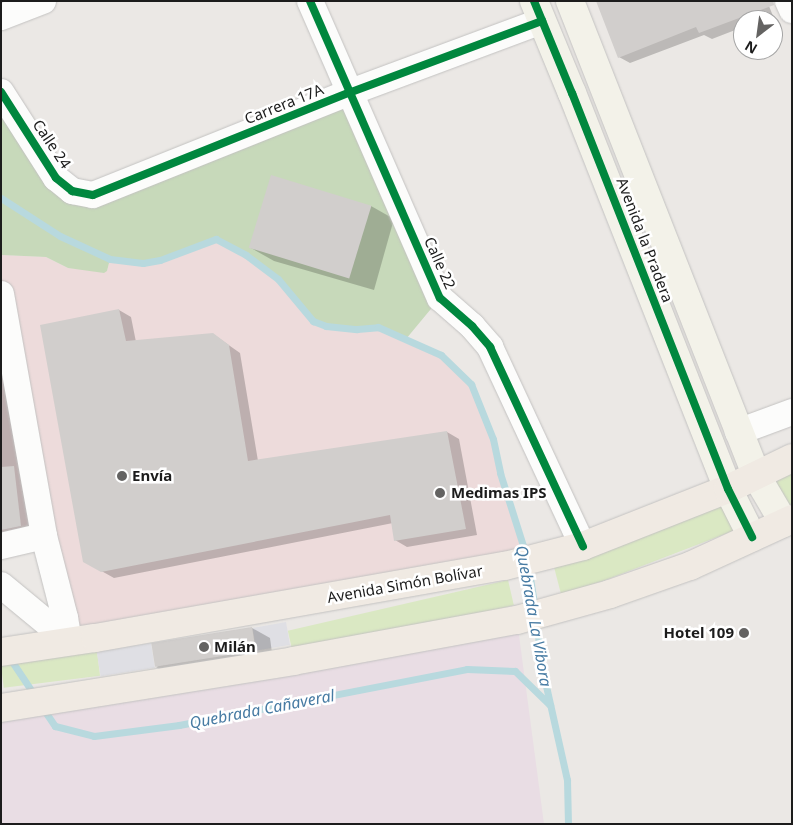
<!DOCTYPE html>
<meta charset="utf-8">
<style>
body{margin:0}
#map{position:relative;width:793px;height:825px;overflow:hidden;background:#ebe8e5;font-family:"Noto Sans",sans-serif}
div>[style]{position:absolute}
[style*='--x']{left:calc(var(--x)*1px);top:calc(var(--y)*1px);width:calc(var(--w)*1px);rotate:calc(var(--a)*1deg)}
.commercial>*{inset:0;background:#eddbdb}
.industrial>*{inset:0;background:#e9dde4}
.grass>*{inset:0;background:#dae8c3;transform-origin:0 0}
.forest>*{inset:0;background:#c7d9ba}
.plaza>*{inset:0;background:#dfdfe4;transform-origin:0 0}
.shadow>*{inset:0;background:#0003}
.stream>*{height:7px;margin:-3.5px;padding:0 3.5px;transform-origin:3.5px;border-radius:3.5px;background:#b8d9de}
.building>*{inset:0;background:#d1cecc;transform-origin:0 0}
.roads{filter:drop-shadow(0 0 1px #c3c2c1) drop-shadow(0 0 1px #c3c2c1)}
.street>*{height:26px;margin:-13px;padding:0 13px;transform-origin:13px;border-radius:13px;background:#fcfcfb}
.secondary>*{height:28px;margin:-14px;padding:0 14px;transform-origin:14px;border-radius:14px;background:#f3f2e9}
.primary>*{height:28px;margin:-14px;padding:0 14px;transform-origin:14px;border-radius:14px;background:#f0eae3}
.cycleway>*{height:8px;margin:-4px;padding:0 4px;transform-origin:4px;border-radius:4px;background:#00873e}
.dots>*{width:14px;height:14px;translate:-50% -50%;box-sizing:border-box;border:2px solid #fff;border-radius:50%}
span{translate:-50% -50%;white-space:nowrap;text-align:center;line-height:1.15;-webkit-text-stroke:5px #fff;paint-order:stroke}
.street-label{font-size:15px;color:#1c1c1c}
.poi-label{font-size:15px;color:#1c1c1c;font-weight:700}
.left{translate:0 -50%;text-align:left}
.right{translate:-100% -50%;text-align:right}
.water-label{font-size:16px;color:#477ba3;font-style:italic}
.frame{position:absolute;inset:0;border:2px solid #1c1c1c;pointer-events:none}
.north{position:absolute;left:733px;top:10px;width:50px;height:50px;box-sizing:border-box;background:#fff;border:1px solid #a4a4a4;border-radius:50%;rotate:210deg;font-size:14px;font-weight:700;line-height:20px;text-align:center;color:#1c1c1c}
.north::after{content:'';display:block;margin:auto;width:18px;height:22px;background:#646362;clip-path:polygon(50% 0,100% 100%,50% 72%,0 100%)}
</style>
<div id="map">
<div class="commercial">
<i style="clip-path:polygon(216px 239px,246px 255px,278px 279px,313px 321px,326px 326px,357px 329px,378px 327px,441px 355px,471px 384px,493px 439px,500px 473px,527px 560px,69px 641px,44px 536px,1px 546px,1px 253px,3px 255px,46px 257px,68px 268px,107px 271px,110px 259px,143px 263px)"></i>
</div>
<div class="industrial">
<i style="clip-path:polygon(517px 620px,544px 824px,1px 824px,1px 708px)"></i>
</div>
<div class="grass">
<i style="clip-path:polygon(792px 473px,792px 504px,777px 511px,763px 487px)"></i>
<i style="clip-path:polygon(733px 500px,746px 526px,603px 581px,561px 594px,554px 567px)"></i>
<i style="left:508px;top:580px;width:26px;height:226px;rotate:77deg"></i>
<i style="left:97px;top:651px;width:25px;height:97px;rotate:83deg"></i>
</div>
<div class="forest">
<i style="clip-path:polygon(1px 92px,72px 191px,351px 92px,440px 298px,406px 339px,378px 327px,357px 329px,326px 326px,313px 321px,278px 279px,246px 255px,216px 239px,160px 260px,143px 263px,110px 259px,107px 271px,104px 273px,68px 268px,46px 257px,2px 255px)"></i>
</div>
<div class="plaza">
<i style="left:286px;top:622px;width:23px;height:34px;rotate:80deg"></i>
<i style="left:151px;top:643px;width:25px;height:55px;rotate:81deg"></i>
</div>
<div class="shadow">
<i style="clip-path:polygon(597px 1px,767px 1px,773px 16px,762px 20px,743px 20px,743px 27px,712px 39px,704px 35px,630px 63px,619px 57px)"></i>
<i style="clip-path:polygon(371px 206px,394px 219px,374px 290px,274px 261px,251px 248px)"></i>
<i style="clip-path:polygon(1px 294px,43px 539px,1px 539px)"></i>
<i style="clip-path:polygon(119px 310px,131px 317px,136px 342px,213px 334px,240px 353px,258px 461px,447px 432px,459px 439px,477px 535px,407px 547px,395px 540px,393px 523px,114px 578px,96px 568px)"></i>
<i style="clip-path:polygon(252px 628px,270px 638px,273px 660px,173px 677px,156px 667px)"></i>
</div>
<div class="stream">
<i style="--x:1;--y:198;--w:70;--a:32.8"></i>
<i style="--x:60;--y:236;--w:55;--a:24.7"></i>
<i style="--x:110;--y:259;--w:33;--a:7"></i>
<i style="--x:143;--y:263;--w:17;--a:-10"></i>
<i style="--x:160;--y:260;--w:60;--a:-20.6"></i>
<i style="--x:216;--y:239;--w:34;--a:28"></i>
<i style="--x:246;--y:255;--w:40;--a:37"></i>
<i style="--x:278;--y:279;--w:55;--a:50.2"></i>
<i style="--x:313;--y:321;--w:14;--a:21"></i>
<i style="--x:326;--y:326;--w:31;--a:6"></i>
<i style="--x:357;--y:329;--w:21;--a:-5"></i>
<i style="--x:378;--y:327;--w:69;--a:24"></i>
<i style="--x:441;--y:355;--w:42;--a:44"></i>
<i style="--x:471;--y:384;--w:59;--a:68.2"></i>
<i style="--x:493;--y:439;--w:35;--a:78"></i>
<i style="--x:500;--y:473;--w:86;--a:72.4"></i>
<i style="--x:528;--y:565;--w:45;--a:81"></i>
<i style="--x:536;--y:620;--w:48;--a:82.9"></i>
<i style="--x:542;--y:668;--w:115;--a:77.4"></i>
<i style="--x:567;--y:780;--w:44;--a:88.7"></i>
<i style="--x:9;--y:657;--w:47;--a:56.3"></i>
<i style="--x:42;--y:707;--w:23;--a:56"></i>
<i style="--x:55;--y:726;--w:40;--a:14.4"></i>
<i style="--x:94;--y:736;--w:86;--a:-7.4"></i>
<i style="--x:179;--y:725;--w:293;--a:-11"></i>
<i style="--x:467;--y:669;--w:48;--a:2.4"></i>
<i style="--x:515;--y:671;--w:49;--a:44.2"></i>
</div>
<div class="building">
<i style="clip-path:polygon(596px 1px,773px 1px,774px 5px,699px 33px,696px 27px,618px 58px)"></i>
<i style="left:271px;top:175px;width:105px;height:76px;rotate:17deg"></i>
<i style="clip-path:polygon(119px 309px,126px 341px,213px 333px,229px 345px,248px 461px,447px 431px,466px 529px,394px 541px,390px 515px,101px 572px,83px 562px,40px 325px)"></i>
<i style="clip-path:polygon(14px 466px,21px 526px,1px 530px,1px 467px)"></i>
<i style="left:252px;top:627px;width:24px;height:102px;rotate:81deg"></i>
</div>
<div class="roads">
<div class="street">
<i style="--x:310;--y:1;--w:324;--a:66.4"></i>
<i style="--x:440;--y:298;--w:43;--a:41.2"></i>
<i style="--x:472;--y:326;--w:28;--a:49"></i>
<i style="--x:490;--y:347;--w:220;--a:65"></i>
<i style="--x:788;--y:1;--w:10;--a:66"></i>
<i style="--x:1;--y:17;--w:45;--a:-20.9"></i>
<i style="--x:1;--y:92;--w:102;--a:57.4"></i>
<i style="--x:56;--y:178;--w:21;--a:39"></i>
<i style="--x:72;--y:191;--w:21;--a:11"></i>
<i style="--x:93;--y:195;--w:278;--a:-21.8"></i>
<i style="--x:351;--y:92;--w:204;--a:-20.4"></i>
<i style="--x:1;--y:294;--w:246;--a:79.9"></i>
<i style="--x:44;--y:536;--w:85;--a:75.6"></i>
<i style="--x:65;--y:618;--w:23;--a:80"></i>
<i style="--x:738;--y:432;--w:58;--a:-20.3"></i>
<i style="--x:1;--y:546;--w:44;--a:-13.1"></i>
<i style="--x:1;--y:585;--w:88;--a:39.5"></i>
</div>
<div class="secondary">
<i style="--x:534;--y:1;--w:100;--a:67.6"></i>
<i style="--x:572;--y:93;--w:426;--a:68.5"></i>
<i style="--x:728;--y:489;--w:54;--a:63.4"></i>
<i style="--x:570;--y:1;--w:511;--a:68.55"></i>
<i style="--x:757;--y:477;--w:53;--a:59.6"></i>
</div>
<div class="primary">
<i style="--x:1;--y:652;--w:95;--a:-8.5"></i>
<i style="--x:95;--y:638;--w:416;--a:-10"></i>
<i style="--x:505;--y:566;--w:81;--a:-14.4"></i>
<i style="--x:583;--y:546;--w:156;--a:-21.5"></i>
<i style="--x:728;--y:489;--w:71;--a:-25.8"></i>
<i style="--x:1;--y:708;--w:296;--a:-9.1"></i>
<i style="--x:293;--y:661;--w:228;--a:-10.4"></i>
<i style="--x:517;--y:620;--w:97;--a:-15.6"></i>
<i style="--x:610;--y:594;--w:85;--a:-19.3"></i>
<i style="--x:690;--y:566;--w:112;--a:-24.7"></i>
</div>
</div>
<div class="cycleway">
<i style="--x:310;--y:1;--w:324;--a:66.4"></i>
<i style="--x:440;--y:298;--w:43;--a:41.2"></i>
<i style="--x:472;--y:326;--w:28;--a:49"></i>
<i style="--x:490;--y:347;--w:220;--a:65"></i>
<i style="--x:534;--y:1;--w:100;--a:67.6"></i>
<i style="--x:572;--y:93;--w:426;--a:68.5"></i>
<i style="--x:728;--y:489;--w:54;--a:63.4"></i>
<i style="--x:1;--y:92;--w:102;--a:57.4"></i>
<i style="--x:56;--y:178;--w:21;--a:39"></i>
<i style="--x:72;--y:191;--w:21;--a:11"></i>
<i style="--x:93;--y:195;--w:278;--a:-21.8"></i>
<i style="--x:351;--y:92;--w:204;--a:-20.4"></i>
</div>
<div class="dots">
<i style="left:122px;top:476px;background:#646362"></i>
<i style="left:440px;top:493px;background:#646362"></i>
<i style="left:744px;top:633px;background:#646362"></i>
<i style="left:204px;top:647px;background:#646362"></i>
</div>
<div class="street-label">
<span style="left:284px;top:104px;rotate:-22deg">Carrera 17A</span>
<span style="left:52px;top:144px;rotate:56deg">Calle 24</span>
<span style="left:645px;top:240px;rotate:69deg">Avenida la Pradera</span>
<span style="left:440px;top:263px;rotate:66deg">Calle 22</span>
<span style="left:405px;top:584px;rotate:-10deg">Avenida Simón Bolívar</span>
</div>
<div class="poi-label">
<span class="left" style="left:132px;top:476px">Envía</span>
<span class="left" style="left:451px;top:493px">Medimas IPS</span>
<span class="right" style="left:734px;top:633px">Hotel 109</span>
<span class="left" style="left:214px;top:647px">Milán</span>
</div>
<div class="water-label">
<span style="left:534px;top:616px;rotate:80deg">Quebrada La Vibora</span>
<span style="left:262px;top:709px;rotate:-11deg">Quebrada Cañaveral</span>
</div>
<div class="frame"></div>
<div class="north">N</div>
</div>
